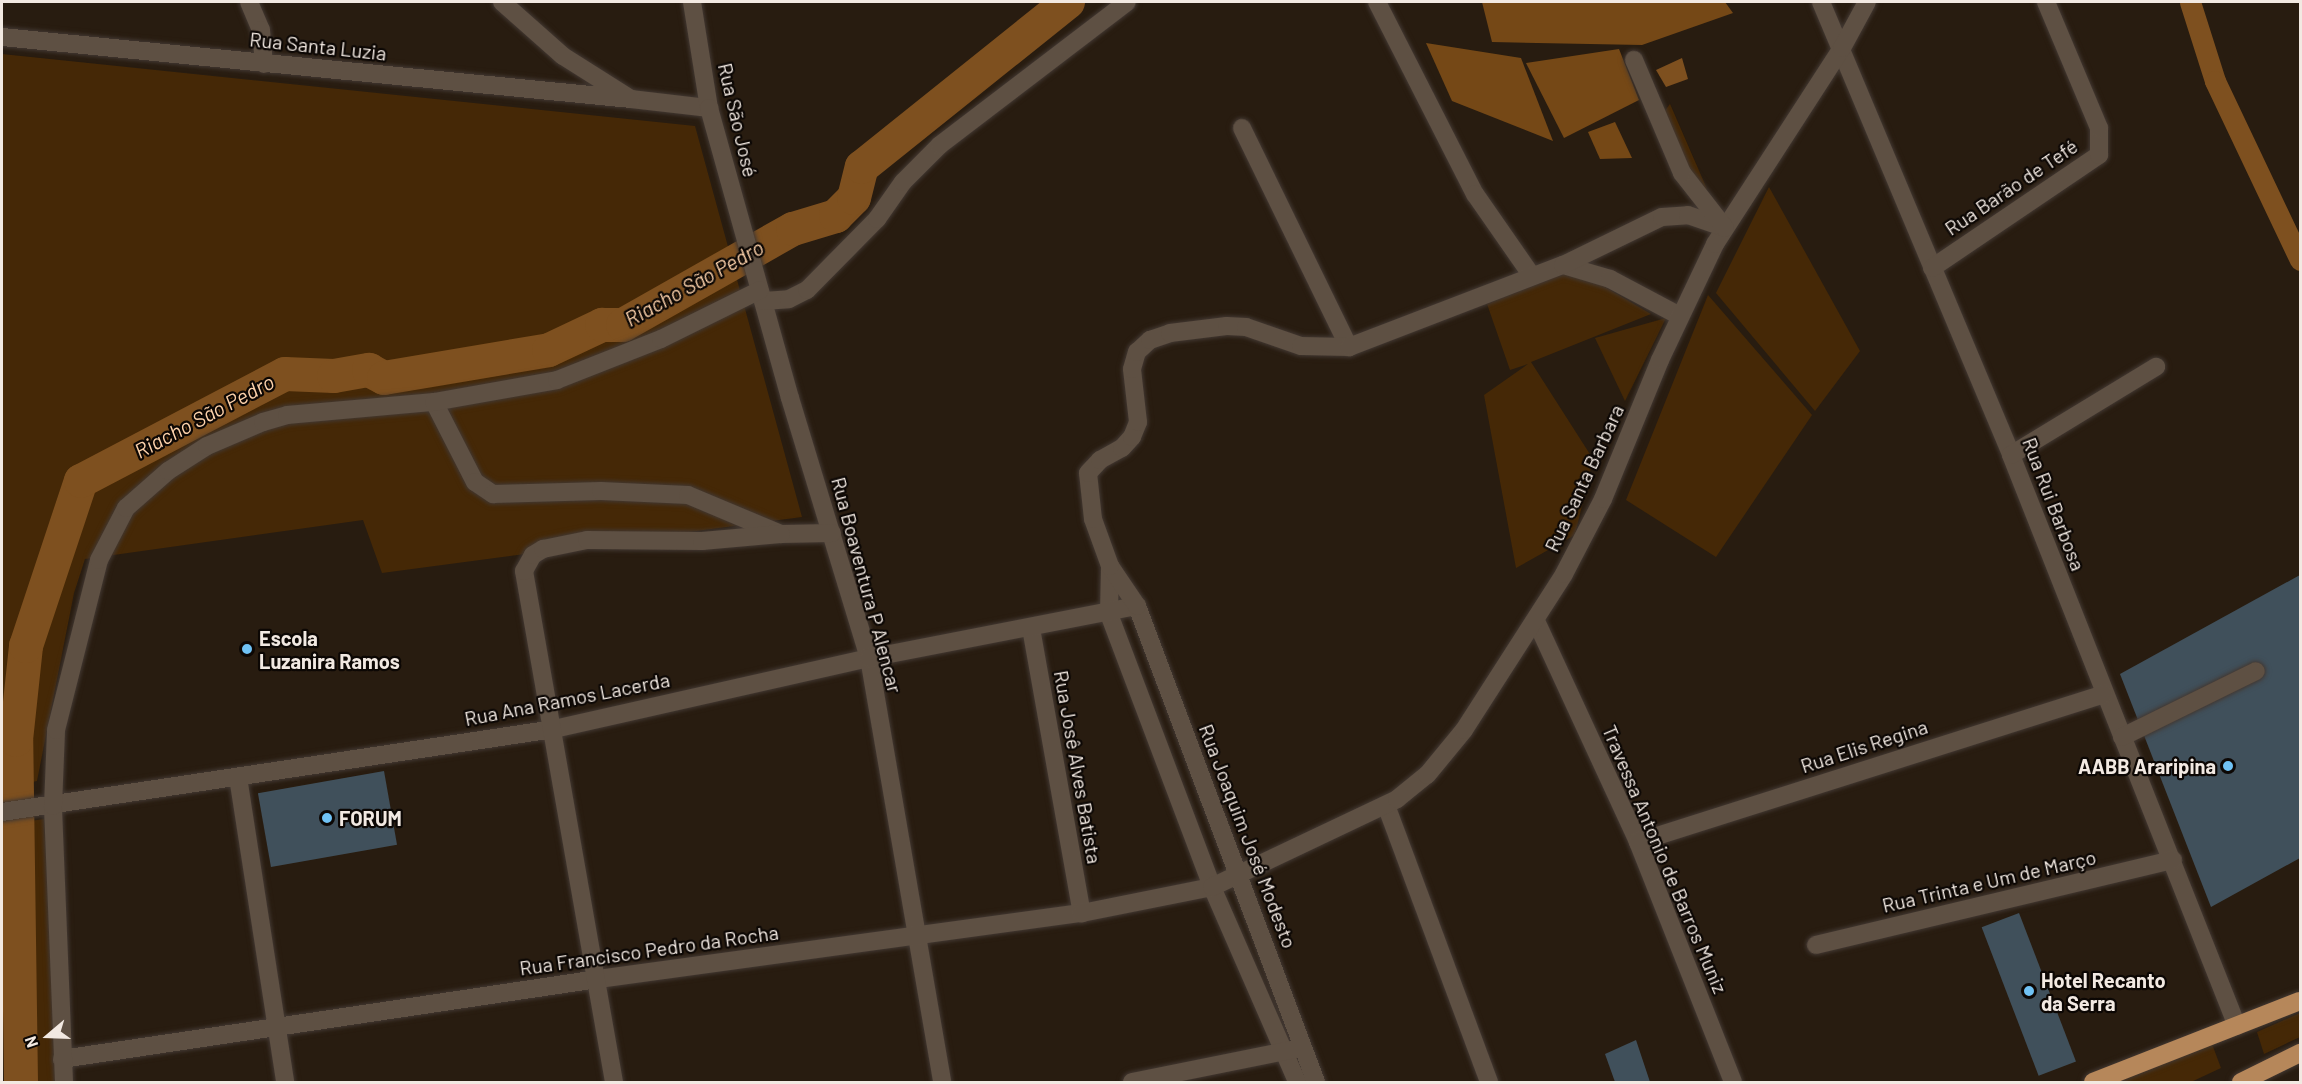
<!DOCTYPE html>
<meta charset="utf-8">
<style>
body{margin:0}
#map{position:relative;width:2302px;height:1084px;overflow:hidden;background:#281c10;font-family:Barlow,sans-serif}
div>[style]{position:absolute}
[style*='--x']{left:calc(var(--x)*1px);top:calc(var(--y)*1px);width:calc(var(--w)*1px);rotate:calc(var(--a)*1deg)}
.green>*{inset:0;background:#452806}
.forest>*{inset:0;background:#754816}
.water>*{inset:0;background:#7e501f}
.canal>*{height:21px;margin:-10.5px;padding:0 10.5px;transform-origin:10.5px;border-radius:10.5px;background:#7e501f}
.river>*{height:34px;margin:-17px;padding:0 17px;transform-origin:17px;border-radius:17px;background:#7e501f}
.building>*{inset:0;background:#40505b;transform-origin:0 0}
.roads{filter:drop-shadow(0 0 2px #423832) drop-shadow(0 0 2px #423832)}
.minor>*{height:18px;margin:-9px;padding:0 9px;transform-origin:9px;border-radius:9px;background:#5e5043}
.major>*{height:18px;margin:-9px;padding:0 9px;transform-origin:9px;border-radius:9px;background:#b6875a}
.dots>*{width:16px;height:16px;translate:-50% -50%;box-sizing:border-box;border:3px solid #0c0704;border-radius:50%}
span{translate:-50% -50%;white-space:nowrap;text-align:center;line-height:1.15;-webkit-text-stroke:4.5px #0c0704;paint-order:stroke}
.street-label{font-size:20px;color:#f2e9e2}
.poi-label{font-size:20px;color:#f2e9e2;font-weight:700}
.left{translate:0 -50%;text-align:left}
.right{translate:-100% -50%;text-align:right}
.water-label{font-size:21px;color:#fdd2ab;font-style:italic}
.frame{position:absolute;inset:0;border:3px solid #f2e9e2;pointer-events:none}
.north{position:absolute;left:18px;top:1006px;width:60px;height:60px;-webkit-text-stroke:4px #0c0704;paint-order:stroke;rotate:251deg;font-size:16px;font-weight:700;line-height:24px;text-align:center;color:#f2e9e2}
.north::after{content:'';display:block;margin:auto;width:21px;height:27px;background:#f2e9e2;clip-path:polygon(50% 0,100% 100%,50% 72%,0 100%)}
</style>
<div id="map">
<div class="green">
<i style="clip-path:polygon(2px 54px,695px 126px,802px 517px,382px 573px,363px 520px,85px 559px,74px 593px,37px 781px,2px 789px)"></i>
<i style="clip-path:polygon(1670px 104px,1707px 189px,1696px 186px,1664px 112px)"></i>
<i style="clip-path:polygon(1769px 187px,1860px 351px,1815px 411px,1716px 293px)"></i>
<i style="clip-path:polygon(1564px 274px,1600px 284px,1651px 314px,1531px 362px,1593px 459px,1575px 535px,1516px 568px,1484px 395px,1528px 364px,1510px 370px,1487px 304px)"></i>
<i style="clip-path:polygon(1708px 295px,1812px 415px,1716px 557px,1626px 500px)"></i>
<i style="clip-path:polygon(1666px 318px,1625px 401px,1595px 338px)"></i>
<i style="clip-path:polygon(44px 819px,57px 1082px,9px 1082px,2px 825px)"></i>
<i style="clip-path:polygon(2300px 1013px,2300px 1037px,2264px 1054px,2257px 1032px)"></i>
<i style="clip-path:polygon(2212px 1044px,2221px 1068px,2191px 1082px,2114px 1082px)"></i>
</div>
<div class="forest">
<i style="clip-path:polygon(1482px 2px,1725px 2px,1733px 13px,1642px 45px,1492px 42px)"></i>
<i style="clip-path:polygon(1426px 43px,1521px 58px,1553px 141px,1452px 101px)"></i>
<i style="clip-path:polygon(1619px 49px,1639px 100px,1564px 138px,1526px 63px)"></i>
<i style="clip-path:polygon(1615px 122px,1632px 158px,1600px 159px,1588px 132px)"></i>
</div>
<div class="water">
<i style="clip-path:polygon(1682px 58px,1688px 79px,1666px 87px,1656px 70px)"></i>
</div>
<div class="canal">
<i style="--x:2190;--y:2;--w:83;--a:72.4"></i>
<i style="--x:2215;--y:81;--w:198;--a:64.6"></i>
</div>
<div class="river">
<i style="--x:21;--y:1082;--w:342;--a:-90.8"></i>
<i style="--x:16;--y:740;--w:95;--a:-83.9"></i>
<i style="--x:26;--y:646;--w:174;--a:-71.6"></i>
<i style="--x:81;--y:481;--w:230;--a:-27.7"></i>
<i style="--x:285;--y:374;--w:49;--a:2.3"></i>
<i style="--x:334;--y:376;--w:36;--a:-10"></i>
<i style="--x:369;--y:370;--w:17;--a:28"></i>
<i style="--x:384;--y:378;--w:167;--a:-9.6"></i>
<i style="--x:549;--y:350;--w:59;--a:-25.3"></i>
<i style="--x:602;--y:325;--w:21;--a:0"></i>
<i style="--x:623;--y:325;--w:195;--a:-29.5"></i>
<i style="--x:793;--y:229;--w:45;--a:-16.8"></i>
<i style="--x:836;--y:216;--w:25;--a:-45"></i>
<i style="--x:854;--y:198;--w:32;--a:-76"></i>
<i style="--x:862;--y:167;--w:264;--a:-38.7"></i>
</div>
<div class="building">
<i style="clip-path:polygon(2300px 575px,2300px 858px,2211px 907px,2120px 674px)"></i>
<i style="left:384px;top:771px;width:75px;height:128px;rotate:80deg"></i>
<i style="left:2019px;top:913px;width:159px;height:40px;rotate:69deg"></i>
<i style="clip-path:polygon(1636px 1040px,1650px 1082px,1615px 1082px,1605px 1054px)"></i>
</div>
<div class="roads">
<div class="minor">
<i style="--x:249;--y:2;--w:30;--a:67"></i>
<i style="--x:261;--y:30;--w:34;--a:85"></i>
<i style="--x:502;--y:2;--w:81;--a:41.5"></i>
<i style="--x:563;--y:56;--w:80;--a:32.3"></i>
<i style="--x:631;--y:99;--w:79;--a:6.6"></i>
<i style="--x:692;--y:2;--w:107;--a:80.9"></i>
<i style="--x:709;--y:108;--w:301;--a:74.4"></i>
<i style="--x:790;--y:398;--w:272;--a:73.1"></i>
<i style="--x:869;--y:658;--w:430;--a:80.2"></i>
<i style="--x:1377;--y:2;--w:216;--a:63"></i>
<i style="--x:1475;--y:194;--w:100;--a:55.2"></i>
<i style="--x:1821;--y:2;--w:491;--a:67.2"></i>
<i style="--x:2011;--y:455;--w:614;--a:68.41"></i>
<i style="--x:2;--y:37;--w:632;--a:5.63"></i>
<i style="--x:1242;--y:128;--w:244;--a:64"></i>
<i style="--x:1563;--y:265;--w:49;--a:16.6"></i>
<i style="--x:1610;--y:279;--w:79;--a:27.9"></i>
<i style="--x:1932;--y:268;--w:202;--a:-34.1"></i>
<i style="--x:2099;--y:155;--w:27;--a:-90"></i>
<i style="--x:2099;--y:128;--w:137;--a:-112.8"></i>
<i style="--x:763;--y:301;--w:26;--a:-4"></i>
<i style="--x:789;--y:299;--w:20;--a:-27"></i>
<i style="--x:807;--y:290;--w:100;--a:-45.4"></i>
<i style="--x:877;--y:219;--w:45;--a:-54.9"></i>
<i style="--x:903;--y:182;--w:52;--a:-45"></i>
<i style="--x:940;--y:145;--w:235;--a:-37.4"></i>
<i style="--x:434;--y:402;--w:90;--a:62.9"></i>
<i style="--x:475;--y:482;--w:22;--a:34"></i>
<i style="--x:493;--y:494;--w:108;--a:-1.6"></i>
<i style="--x:601;--y:491;--w:87;--a:2.6"></i>
<i style="--x:688;--y:495;--w:101;--a:22.8"></i>
<i style="--x:781;--y:534;--w:51;--a:-1.1"></i>
<i style="--x:2011;--y:455;--w:170;--a:-31.3"></i>
<i style="--x:1110;--y:566;--w:48;--a:91.2"></i>
<i style="--x:1109;--y:614;--w:292;--a:69.3"></i>
<i style="--x:1212;--y:887;--w:213;--a:66.4"></i>
<i style="--x:1536;--y:621;--w:243;--a:65.2"></i>
<i style="--x:1638;--y:842;--w:258;--a:68.4"></i>
<i style="--x:1031;--y:628;--w:290;--a:79.9"></i>
<i style="--x:2122;--y:737;--w:149;--a:-26.2"></i>
<i style="--x:238;--y:777;--w:309;--a:81.2"></i>
<i style="--x:1386;--y:805;--w:296;--a:69.6"></i>
<i style="--x:2;--y:812;--w:558;--a:-8.55"></i>
<i style="--x:554;--y:729;--w:323;--a:-12.7"></i>
<i style="--x:869;--y:658;--w:273;--a:-11"></i>
<i style="--x:1638;--y:842;--w:489;--a:-17.6"></i>
<i style="--x:1816;--y:945;--w:367;--a:-13.4"></i>
<i style="--x:62;--y:1059;--w:542;--a:-8.49"></i>
<i style="--x:598;--y:979;--w:488;--a:-7.8"></i>
<i style="--x:1082;--y:913;--w:133;--a:-11.3"></i>
<i style="--x:1212;--y:887;--w:205;--a:-25.4"></i>
<i style="--x:1397;--y:799;--w:38;--a:-39"></i>
<i style="--x:1427;--y:775;--w:58;--a:-50.6"></i>
<i style="--x:1464;--y:730;--w:185;--a:-57.3"></i>
<i style="--x:1564;--y:574;--w:85;--a:-62.5"></i>
<i style="--x:1603;--y:499;--w:150;--a:-67.7"></i>
<i style="--x:1660;--y:360;--w:128;--a:-64.6"></i>
<i style="--x:1715;--y:244;--w:234;--a:-57.1"></i>
<i style="--x:1842;--y:48;--w:52;--a:-61.5"></i>
<i style="--x:64;--y:1082;--w:276;--a:-92.3"></i>
<i style="--x:53;--y:806;--w:76;--a:-87.7"></i>
<i style="--x:56;--y:730;--w:175;--a:-75.8"></i>
<i style="--x:99;--y:560;--w:59;--a:-62.6"></i>
<i style="--x:126;--y:508;--w:56;--a:-41.4"></i>
<i style="--x:168;--y:471;--w:46;--a:-32.7"></i>
<i style="--x:207;--y:446;--w:61;--a:-23.2"></i>
<i style="--x:263;--y:422;--w:25;--a:-16"></i>
<i style="--x:287;--y:415;--w:148;--a:-5.1"></i>
<i style="--x:434;--y:402;--w:125;--a:-10.1"></i>
<i style="--x:557;--y:380;--w:112;--a:-21.5"></i>
<i style="--x:661;--y:339;--w:110;--a:-26.3"></i>
<i style="--x:614;--y:1082;--w:519;--a:-99.99"></i>
<i style="--x:524;--y:571;--w:18;--a:-61"></i>
<i style="--x:533;--y:555;--w:12;--a:-31"></i>
<i style="--x:543;--y:549;--w:45;--a:-11.6"></i>
<i style="--x:587;--y:540;--w:115;--a:0.5"></i>
<i style="--x:702;--y:541;--w:79;--a:-5.1"></i>
<i style="--x:1132;--y:1082;--w:167;--a:-11.4"></i>
<i style="--x:1316;--y:1082;--w:509;--a:-110.61"></i>
<i style="--x:1137;--y:606;--w:48;--a:-124"></i>
<i style="--x:1110;--y:566;--w:50;--a:-109.9"></i>
<i style="--x:1093;--y:519;--w:46;--a:-96.2"></i>
<i style="--x:1088;--y:473;--w:18;--a:-47"></i>
<i style="--x:1100;--y:460;--w:25;--a:-29"></i>
<i style="--x:1122;--y:448;--w:15;--a:-48"></i>
<i style="--x:1132;--y:437;--w:16;--a:-68"></i>
<i style="--x:1138;--y:422;--w:53;--a:-96.5"></i>
<i style="--x:1132;--y:369;--w:18;--a:-74"></i>
<i style="--x:1137;--y:352;--w:18;--a:-43"></i>
<i style="--x:1150;--y:340;--w:21;--a:-19"></i>
<i style="--x:1170;--y:333;--w:57;--a:-7"></i>
<i style="--x:1227;--y:326;--w:19;--a:3"></i>
<i style="--x:1246;--y:327;--w:58;--a:19.1"></i>
<i style="--x:1301;--y:346;--w:48;--a:1.2"></i>
<i style="--x:1349;--y:347;--w:229;--a:-21"></i>
<i style="--x:1563;--y:265;--w:110;--a:-25.9"></i>
<i style="--x:1662;--y:217;--w:26;--a:-4"></i>
<i style="--x:1688;--y:215;--w:39;--a:19"></i>
<i style="--x:1725;--y:228;--w:70;--a:-128"></i>
<i style="--x:1682;--y:173;--w:123;--a:-113"></i>
</div>
<div class="major">
<i style="--x:2093;--y:1082;--w:222;--a:-21.4"></i>
<i style="--x:2241;--y:1082;--w:66;--a:-26.2"></i>
</div>
</div>
<div class="dots">
<i style="left:247px;top:649px;background:#70c2f4"></i>
<i style="left:2228px;top:766px;background:#70c2f4"></i>
<i style="left:327px;top:818px;background:#70c2f4"></i>
<i style="left:2029px;top:991px;background:#70c2f4"></i>
</div>
<div class="street-label">
<span style="left:318px;top:46px;rotate:6deg">Rua Santa Luzia</span>
<span style="left:738px;top:120px;rotate:77deg">Rua São José</span>
<span style="left:2011px;top:187px;rotate:-34deg">Rua Barão de Tefé</span>
<span style="left:1584px;top:478px;rotate:-65deg">Rua Santa Barbara</span>
<span style="left:2054px;top:504px;rotate:69deg">Rua Rui Barbosa</span>
<span style="left:867px;top:585px;rotate:75deg">Rua Boaventura P Alencar</span>
<span style="left:567px;top:699px;rotate:-11deg">Rua Ana Ramos Lacerda</span>
<span style="left:1864px;top:746px;rotate:-18deg">Rua Elis Regina</span>
<span style="left:1078px;top:767px;rotate:80deg">Rua Josê Alves Batista</span>
<span style="left:1248px;top:836px;rotate:69deg">Rua Joaquim José Modesto</span>
<span style="left:1665px;top:859px;rotate:67deg">Travessa Antonio de Barros Muniz</span>
<span style="left:1989px;top:881px;rotate:-13deg">Rua Trinta e Um de Março</span>
<span style="left:649px;top:950px;rotate:-8deg">Rua Francisco Pedro da Rocha</span>
</div>
<div class="poi-label">
<span class="left" style="left:259px;top:650px">Escola<br>Luzanira Ramos</span>
<span class="right" style="left:2216px;top:766px">AABB Araripina</span>
<span class="left" style="left:339px;top:818px">FORUM</span>
<span class="left" style="left:2041px;top:992px">Hotel Recanto<br>da Serra</span>
</div>
<div class="water-label">
<span style="left:694px;top:283px;rotate:-29deg">Riacho São Pedro</span>
<span style="left:204px;top:416px;rotate:-28deg">Riacho São Pedro</span>
</div>
<div class="frame"></div>
<div class="north">N</div>
</div>
